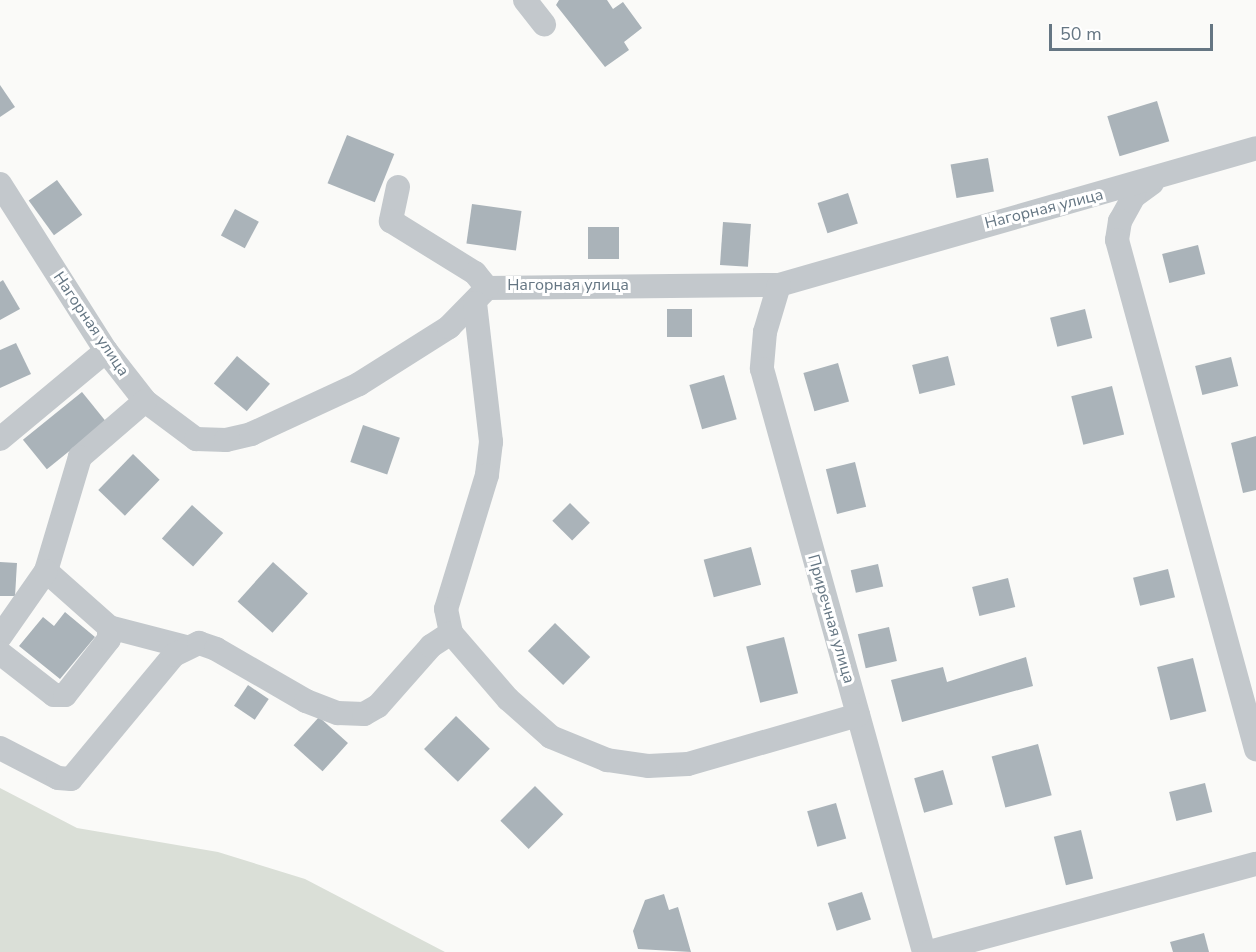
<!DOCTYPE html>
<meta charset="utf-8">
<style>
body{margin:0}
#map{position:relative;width:1256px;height:952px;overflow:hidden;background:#fafaf8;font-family:"Nunito Sans",sans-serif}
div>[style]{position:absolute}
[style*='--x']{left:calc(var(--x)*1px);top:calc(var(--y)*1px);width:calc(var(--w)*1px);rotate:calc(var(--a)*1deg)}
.green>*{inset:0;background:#dadfd7}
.building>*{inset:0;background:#aab3b9;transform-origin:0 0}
.minor>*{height:24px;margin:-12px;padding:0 12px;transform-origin:12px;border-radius:12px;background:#c3c8cc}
span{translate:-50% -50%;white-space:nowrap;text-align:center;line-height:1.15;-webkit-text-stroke:6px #fff;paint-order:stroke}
.street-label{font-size:16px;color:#657683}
.scale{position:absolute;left:1049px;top:24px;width:164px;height:27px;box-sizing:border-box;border:3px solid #657683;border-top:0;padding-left:8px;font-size:18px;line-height:21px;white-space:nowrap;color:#657683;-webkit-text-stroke:4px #fff;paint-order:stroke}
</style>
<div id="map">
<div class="green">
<i style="clip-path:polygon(0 788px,77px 828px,218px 852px,305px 879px,445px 952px,0 952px)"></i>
</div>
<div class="building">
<i style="clip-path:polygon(559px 0,607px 0,613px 9px,623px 2px,642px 28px,624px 42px,629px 50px,605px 67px,556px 5px)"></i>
<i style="clip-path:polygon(0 85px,15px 107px,0 117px)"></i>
<i style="left:1157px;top:101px;width:42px;height:52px;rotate:73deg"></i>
<i style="left:347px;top:135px;width:51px;height:52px;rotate:22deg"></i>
<i style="left:988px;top:158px;width:34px;height:38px;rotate:80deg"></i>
<i style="left:57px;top:180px;width:43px;height:35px;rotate:54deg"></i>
<i style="left:848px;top:193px;width:32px;height:32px;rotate:72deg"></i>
<i style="left:472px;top:204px;width:50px;height:40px;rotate:8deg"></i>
<i style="left:235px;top:209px;width:27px;height:30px;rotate:28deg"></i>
<i style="left:723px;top:222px;width:28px;height:43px;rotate:4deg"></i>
<i style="left:588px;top:227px;width:31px;height:32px"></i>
<i style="left:1198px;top:245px;width:30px;height:37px;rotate:76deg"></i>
<i style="clip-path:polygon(3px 280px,20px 309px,0 320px,0 282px)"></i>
<i style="left:667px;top:309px;width:25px;height:28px"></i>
<i style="left:1085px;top:309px;width:30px;height:36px;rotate:76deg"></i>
<i style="clip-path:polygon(16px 343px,31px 374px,0 388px,0 350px)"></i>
<i style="left:237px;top:356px;width:43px;height:36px;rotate:40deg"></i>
<i style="left:948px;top:356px;width:30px;height:37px;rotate:76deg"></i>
<i style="left:1231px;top:357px;width:30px;height:37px;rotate:76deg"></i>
<i style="left:838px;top:363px;width:40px;height:36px;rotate:74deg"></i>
<i style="left:724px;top:375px;width:46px;height:36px;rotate:74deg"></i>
<i style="left:1112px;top:386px;width:50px;height:42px;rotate:76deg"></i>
<i style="left:82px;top:392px;width:38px;height:76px;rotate:51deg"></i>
<i style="left:363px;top:425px;width:39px;height:39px;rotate:19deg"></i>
<i style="clip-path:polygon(1256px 436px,1256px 490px,1243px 493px,1231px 443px)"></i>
<i style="left:133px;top:454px;width:37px;height:50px;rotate:44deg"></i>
<i style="left:855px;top:462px;width:46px;height:30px;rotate:76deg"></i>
<i style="left:570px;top:503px;width:28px;height:25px;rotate:45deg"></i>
<i style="left:192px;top:505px;width:42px;height:45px;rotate:42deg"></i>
<i style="left:751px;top:547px;width:39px;height:49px;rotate:75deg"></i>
<i style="clip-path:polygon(0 562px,17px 563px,15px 596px,0 596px)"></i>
<i style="left:273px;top:562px;width:47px;height:53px;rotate:42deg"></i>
<i style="left:878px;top:564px;width:23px;height:28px;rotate:77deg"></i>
<i style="left:1168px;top:569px;width:29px;height:36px;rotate:76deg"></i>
<i style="left:1008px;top:578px;width:30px;height:37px;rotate:76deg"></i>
<i style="clip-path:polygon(65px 612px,95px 637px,60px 679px,19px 646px,43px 617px,54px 626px)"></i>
<i style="left:555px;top:623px;width:49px;height:39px;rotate:44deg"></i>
<i style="left:889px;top:627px;width:35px;height:32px;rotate:77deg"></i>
<i style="left:784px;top:637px;width:58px;height:39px;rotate:76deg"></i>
<i style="clip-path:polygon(1026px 657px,1033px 686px,902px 722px,891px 680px,943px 667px,947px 682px)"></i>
<i style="left:1193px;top:658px;width:55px;height:37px;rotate:76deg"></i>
<i style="left:248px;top:685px;width:25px;height:25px;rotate:34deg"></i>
<i style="left:456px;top:716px;width:47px;height:46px;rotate:44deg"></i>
<i style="left:319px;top:717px;width:39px;height:38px;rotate:42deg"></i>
<i style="left:1038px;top:744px;width:53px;height:48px;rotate:75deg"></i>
<i style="left:943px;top:770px;width:36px;height:30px;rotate:74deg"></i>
<i style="left:1205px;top:783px;width:30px;height:37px;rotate:76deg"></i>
<i style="left:535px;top:786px;width:40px;height:49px;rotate:45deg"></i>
<i style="left:836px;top:803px;width:37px;height:30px;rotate:74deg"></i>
<i style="left:1081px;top:830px;width:50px;height:28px;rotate:76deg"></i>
<i style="left:862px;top:892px;width:29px;height:36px;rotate:72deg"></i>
<i style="clip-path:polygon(664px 894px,669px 910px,678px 907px,691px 952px,638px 949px,633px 931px,645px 900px)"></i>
<i style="clip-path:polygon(1204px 933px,1209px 952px,1173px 952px,1170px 942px)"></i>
</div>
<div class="minor">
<i style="--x:525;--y:0;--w:31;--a:52"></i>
<i style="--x:1152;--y:183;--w:22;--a:144"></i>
<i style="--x:1134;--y:196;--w:29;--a:119"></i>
<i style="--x:1120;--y:221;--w:19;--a:99"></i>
<i style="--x:1117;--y:240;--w:528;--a:74.73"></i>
<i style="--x:0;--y:184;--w:198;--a:57.6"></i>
<i style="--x:106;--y:351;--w:63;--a:52"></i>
<i style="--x:145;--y:401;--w:64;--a:36.7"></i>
<i style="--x:196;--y:439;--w:30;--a:2"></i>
<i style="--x:226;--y:440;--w:26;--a:-13"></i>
<i style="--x:251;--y:434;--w:119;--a:-24.8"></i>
<i style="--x:359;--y:384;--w:107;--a:-32.3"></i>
<i style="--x:449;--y:327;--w:54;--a:-45.7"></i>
<i style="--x:487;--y:288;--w:292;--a:-0.6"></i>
<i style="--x:779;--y:285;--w:496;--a:-16"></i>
<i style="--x:398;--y:187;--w:35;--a:102"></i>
<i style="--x:391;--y:221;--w:99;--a:31.8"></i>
<i style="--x:475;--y:273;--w:19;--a:51"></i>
<i style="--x:779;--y:285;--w:49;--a:106.6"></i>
<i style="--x:765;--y:332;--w:37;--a:95"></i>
<i style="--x:762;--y:369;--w:605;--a:74.47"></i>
<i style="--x:475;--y:303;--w:140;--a:83.4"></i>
<i style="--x:491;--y:442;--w:33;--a:97"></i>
<i style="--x:487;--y:475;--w:140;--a:107"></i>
<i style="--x:446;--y:609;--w:25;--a:78"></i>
<i style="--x:451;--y:633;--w:87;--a:49.2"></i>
<i style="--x:508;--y:699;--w:57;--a:41.5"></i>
<i style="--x:551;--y:737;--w:61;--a:22.3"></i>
<i style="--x:607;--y:760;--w:41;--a:8.3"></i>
<i style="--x:648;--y:766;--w:40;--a:-2.9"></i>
<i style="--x:688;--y:764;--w:177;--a:-16.1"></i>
<i style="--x:145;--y:401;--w:86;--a:139.3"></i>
<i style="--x:80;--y:457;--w:119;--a:106.6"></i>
<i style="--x:46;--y:571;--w:84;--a:41.6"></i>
<i style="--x:109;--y:627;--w:80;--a:14.6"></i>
<i style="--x:0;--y:439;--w:138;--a:-39.7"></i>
<i style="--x:0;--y:637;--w:80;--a:-55.1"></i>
<i style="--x:0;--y:653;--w:68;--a:37.9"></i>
<i style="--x:54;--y:695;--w:11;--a:0"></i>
<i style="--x:65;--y:695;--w:71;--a:-51.8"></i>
<i style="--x:109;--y:639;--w:12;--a:-90"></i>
<i style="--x:0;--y:748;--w:65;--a:27.3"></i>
<i style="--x:58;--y:778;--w:13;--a:4"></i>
<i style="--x:71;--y:779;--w:161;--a:-50.3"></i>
<i style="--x:174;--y:655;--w:28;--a:-26"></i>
<i style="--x:199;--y:643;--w:18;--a:19"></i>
<i style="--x:216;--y:649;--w:104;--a:30"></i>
<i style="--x:306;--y:701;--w:34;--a:21"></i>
<i style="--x:338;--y:713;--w:26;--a:2"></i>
<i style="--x:364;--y:714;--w:16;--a:-30"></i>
<i style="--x:378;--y:706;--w:80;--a:-48.5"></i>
<i style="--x:431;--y:646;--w:24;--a:-33"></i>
<i style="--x:929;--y:952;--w:339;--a:-15.1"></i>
</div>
<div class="street-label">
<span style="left:1044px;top:209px;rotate:-14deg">Нагорная улица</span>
<span style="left:568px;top:285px">Нагорная улица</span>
<span style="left:91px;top:324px;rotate:56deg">Нагорная улица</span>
<span style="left:831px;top:619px;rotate:74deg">Приречная улица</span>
</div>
<div class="scale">50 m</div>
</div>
